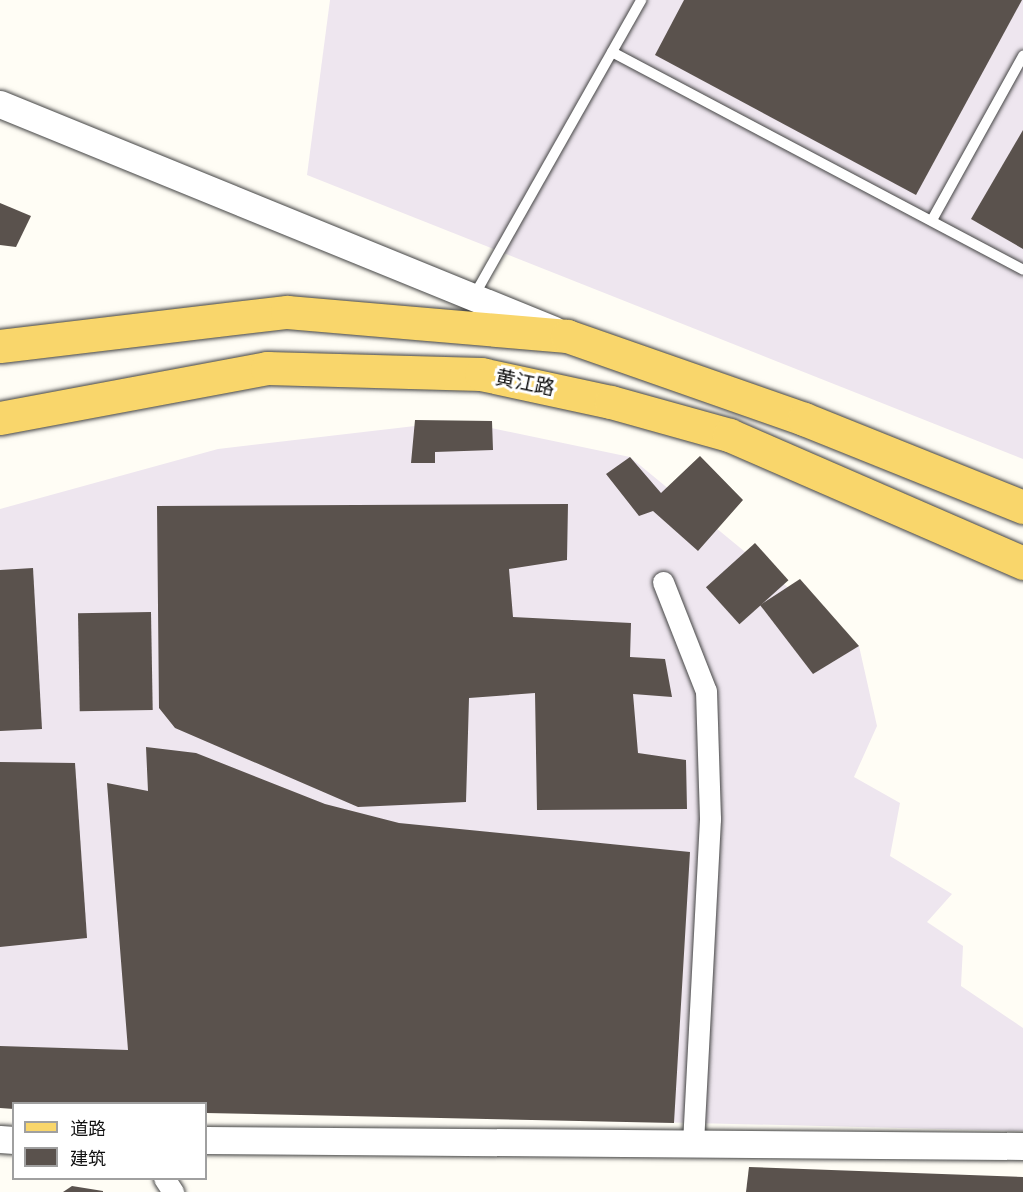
<!DOCTYPE html>
<meta charset="utf-8">
<style>
body{margin:0}
#map{position:relative;width:1023px;height:1192px;overflow:hidden;background:#fffdf5;font-family:"Libre Baskerville","Noto Sans SC",serif}
div>[style]{position:absolute}
[style*='--x']{left:calc(var(--x)*1px);top:calc(var(--y)*1px);width:calc(var(--w)*1px);rotate:calc(var(--a)*1deg)}
.industrial>*{inset:0;background:#eee6ef}
.building>*{inset:0;background:#5a524d;transform-origin:0 0}
.roads{filter:drop-shadow(0 0 2px #444) drop-shadow(0 0 2px #444)}
.service>*{height:10px;margin:-5px;padding:0 5px;transform-origin:5px;border-radius:5px;background:#fff}
.minor>*{height:21px;margin:-10.5px;padding:0 10.5px;transform-origin:10.5px;border-radius:10.5px;background:#fff}
.tertiary>*{height:27px;margin:-13.5px;padding:0 13.5px;transform-origin:13.5px;border-radius:13.5px;background:#fff}
.primary>*{height:33px;margin:-16.5px;padding:0 16.5px;transform-origin:16.5px;border-radius:16.5px;background:#f9d66b}
span{translate:-50% -50%;white-space:nowrap;text-align:center;line-height:1.15;-webkit-text-stroke:6px #fff;paint-order:stroke}
.street-label{font-size:20px;color:#111}
.legend{position:absolute;left:12px;top:1102px;width:195px;height:78px;box-sizing:border-box;background:#fff;border:2px solid #a0a0a0;margin:0;padding:8px 10px;list-style:none;font-size:18px;color:#111}
.legend li{display:flex;align-items:center;gap:12px;height:30px}
.legend b{width:30px;border:2px solid #a0a0a0}
</style>
<div id="map">
<div class="industrial">
<i style="clip-path:polygon(330px 0,1023px 0,1023px 459px,307px 175px)"></i>
<i style="clip-path:polygon(458px 421px,630px 457px,859px 646px,877px 726px,854px 777px,900px 803px,890px 856px,952px 894px,927px 922px,963px 946px,961px 986px,1023px 1028px,1023px 1131px,206px 1111px,206px 1104px,0 1106px,0 509px,218px 449px)"></i>
</div>
<div class="building">
<i style="clip-path:polygon(684px 0,1022px 0,916px 195px,655px 55px)"></i>
<i style="clip-path:polygon(1023px 130px,1023px 249px,971px 219px)"></i>
<i style="clip-path:polygon(0 203px,31px 216px,16px 247px,0 245px)"></i>
<i style="clip-path:polygon(415px 420px,492px 421px,493px 450px,435px 452px,435px 463px,411px 463px)"></i>
<i style="clip-path:polygon(700px 456px,743px 500px,698px 551px,653px 511px,639px 516px,606px 474px,630px 457px,661px 493px)"></i>
<i style="clip-path:polygon(568px 504px,567px 560px,509px 569px,513px 617px,631px 623px,630px 657px,665px 659px,672px 697px,633px 694px,638px 753px,686px 760px,687px 809px,537px 810px,535px 693px,469px 698px,466px 802px,358px 807px,175px 728px,159px 708px,157px 506px)"></i>
<i style="left:755px;top:543px;width:50px;height:66px;rotate:48deg"></i>
<i style="clip-path:polygon(33px 568px,42px 729px,0 731px,0 570px)"></i>
<i style="clip-path:polygon(800px 579px,859px 646px,813px 674px,760px 605px)"></i>
<i style="left:151px;top:612px;width:98px;height:73px;rotate:89deg"></i>
<i style="clip-path:polygon(146px 747px,196px 753px,325px 804px,399px 823px,690px 852px,674px 1123px,206px 1113px,206px 1104px,14px 1104px,14px 1109px,0 1108px,0 1046px,128px 1050px,107px 783px,148px 791px)"></i>
<i style="clip-path:polygon(0 762px,75px 763px,87px 938px,0 947px)"></i>
<i style="clip-path:polygon(749px 1167px,1023px 1177px,1023px 1192px,746px 1192px)"></i>
<i style="clip-path:polygon(72px 1186px,103px 1191px,103px 1192px,63px 1192px)"></i>
</div>
<div class="roads">
<div class="service">
<i style="--x:612;--y:52;--w:465;--a:27.9"></i>
<i style="--x:932;--y:220;--w:188;--a:-61"></i>
<i style="--x:475;--y:294;--w:338;--a:-60.5"></i>
</div>
<div class="minor">
<i style="--x:663;--y:582;--w:117;--a:68.5"></i>
<i style="--x:706;--y:691;--w:128;--a:88.2"></i>
<i style="--x:710;--y:819;--w:322;--a:93"></i>
<i style="--x:164;--y:1178;--w:17;--a:57"></i>
</div>
<div class="tertiary">
<i style="--x:0;--y:104;--w:598;--a:22.19"></i>
<i style="--x:0;--y:1139;--w:14;--a:4"></i>
<i style="--x:206;--y:1140;--w:817;--a:0.42"></i>
</div>
<div class="primary">
<i style="--x:0;--y:346;--w:289;--a:-6.8"></i>
<i style="--x:287;--y:312;--w:281;--a:4.9"></i>
<i style="--x:567;--y:336;--w:251;--a:19.3"></i>
<i style="--x:804;--y:419;--w:236;--a:21.9"></i>
<i style="--x:0;--y:418;--w:272;--a:-10.6"></i>
<i style="--x:267;--y:368;--w:214;--a:1.6"></i>
<i style="--x:481;--y:374;--w:133;--a:12.2"></i>
<i style="--x:611;--y:402;--w:123;--a:15.6"></i>
<i style="--x:729;--y:435;--w:321;--a:23.5"></i>
</div>
</div>
<div class="street-label">
<span style="left:525px;top:383px;rotate:12deg">黄江路</span>
</div>
<ul class="legend">
<li><b style="height:8px;background:#f9d66b"></b>道路</li>
<li><b style="height:16px;background:#5a524d"></b>建筑</li>
</ul>
</div>
